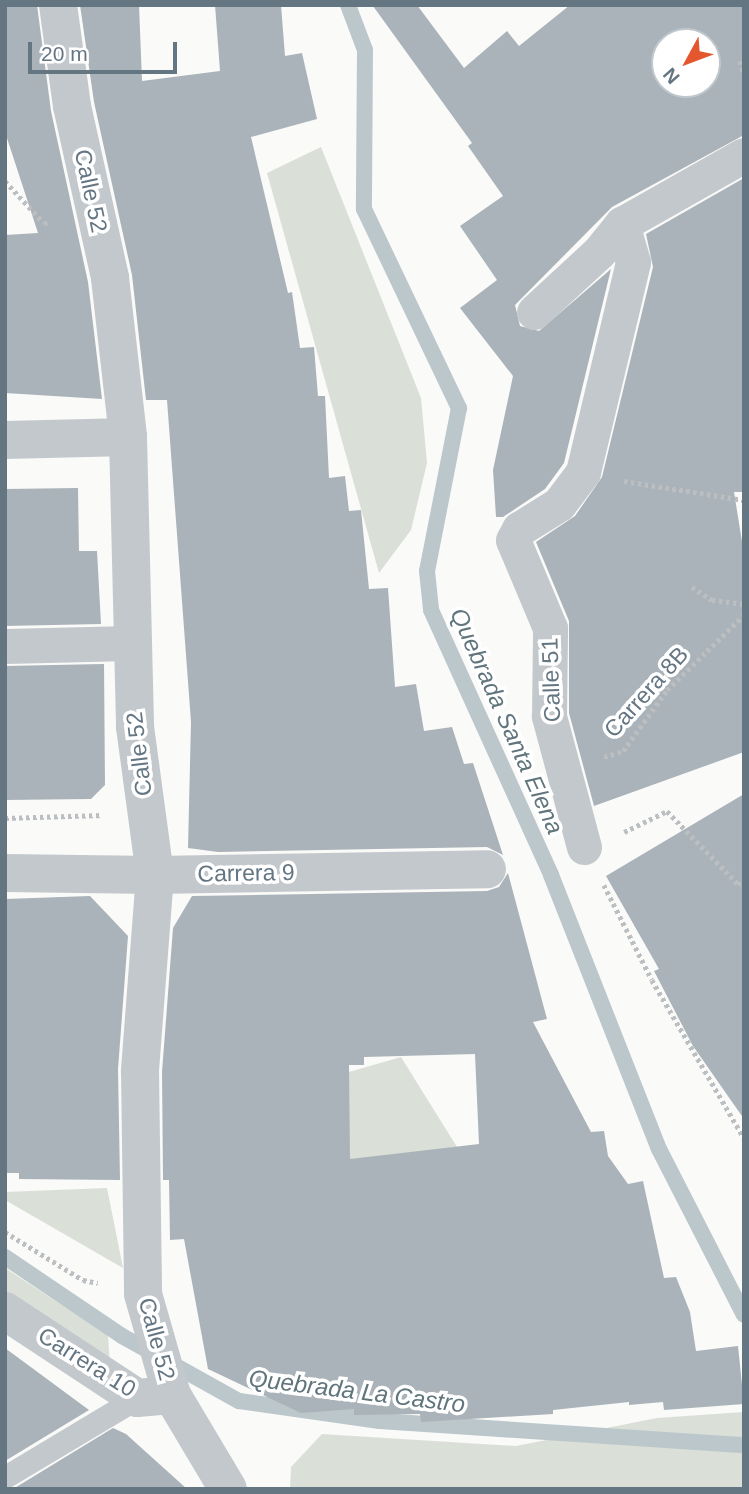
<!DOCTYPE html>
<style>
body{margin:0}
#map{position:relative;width:749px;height:1494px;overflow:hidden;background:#fafaf8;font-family:Helvetica,sans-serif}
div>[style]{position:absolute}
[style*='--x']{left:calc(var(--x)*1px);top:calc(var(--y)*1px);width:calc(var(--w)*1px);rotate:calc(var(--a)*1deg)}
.green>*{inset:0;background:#dadfd7}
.stream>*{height:16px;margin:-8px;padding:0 8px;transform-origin:8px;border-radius:8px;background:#bbc7cb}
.building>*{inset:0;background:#aab3b9}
.path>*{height:4.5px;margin-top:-2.25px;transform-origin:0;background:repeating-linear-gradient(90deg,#bbbfc2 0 3.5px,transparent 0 7px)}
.service>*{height:23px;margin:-11.5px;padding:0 11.5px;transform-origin:11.5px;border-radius:11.5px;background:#c3c8cc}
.pedestrian>*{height:35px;margin:-17.5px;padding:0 17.5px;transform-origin:17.5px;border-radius:17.5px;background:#c3c8cc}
.minor>*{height:38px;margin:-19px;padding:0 19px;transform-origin:19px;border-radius:19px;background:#c3c8cc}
.tertiary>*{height:38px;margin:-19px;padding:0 19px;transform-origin:19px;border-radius:19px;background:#c3c8cc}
span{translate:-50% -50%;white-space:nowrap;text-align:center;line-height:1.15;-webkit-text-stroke:7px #fff;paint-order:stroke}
.street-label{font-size:23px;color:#657683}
.water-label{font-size:24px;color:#60757c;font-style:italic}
.frame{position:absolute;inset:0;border:7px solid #657683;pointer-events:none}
.north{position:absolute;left:651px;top:28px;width:70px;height:70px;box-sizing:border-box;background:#fff;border:2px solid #c1c8cd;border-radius:50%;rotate:229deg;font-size:19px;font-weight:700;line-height:28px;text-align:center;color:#657683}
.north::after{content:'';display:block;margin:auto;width:24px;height:32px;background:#e4572e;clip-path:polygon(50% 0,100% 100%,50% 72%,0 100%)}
.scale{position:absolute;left:28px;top:42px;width:149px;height:32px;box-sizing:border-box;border:4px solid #657683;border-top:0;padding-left:9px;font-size:21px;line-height:24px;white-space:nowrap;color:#657683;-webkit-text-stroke:5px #fff;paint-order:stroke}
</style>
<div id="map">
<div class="green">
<i style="clip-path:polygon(321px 147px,421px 398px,427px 463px,411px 530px,379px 573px,267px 173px)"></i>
<i style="clip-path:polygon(401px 1057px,457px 1147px,293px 1166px,349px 1072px)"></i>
<i style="clip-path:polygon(107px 1188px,123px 1268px,5px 1200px,5px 1192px)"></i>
<i style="clip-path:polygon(5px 1268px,108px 1335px,110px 1366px,5px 1320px)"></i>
<i style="clip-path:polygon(744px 1412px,744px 1489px,290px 1489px,291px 1467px,322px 1434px,516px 1446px,657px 1418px)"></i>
</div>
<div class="stream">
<i style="--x:348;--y:5;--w:48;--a:69.3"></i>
<i style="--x:365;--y:50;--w:159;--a:90.4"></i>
<i style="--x:364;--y:209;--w:221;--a:64.5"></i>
<i style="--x:459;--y:408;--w:166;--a:101.1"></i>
<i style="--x:427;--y:571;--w:39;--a:84"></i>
<i style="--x:431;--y:610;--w:291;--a:65.6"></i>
<i style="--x:551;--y:875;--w:295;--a:68.5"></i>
<i style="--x:659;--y:1149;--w:186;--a:62.9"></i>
<i style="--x:5;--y:1257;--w:141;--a:34"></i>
<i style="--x:122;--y:1336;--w:134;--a:29.1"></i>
<i style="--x:239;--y:1401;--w:142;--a:8.1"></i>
<i style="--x:380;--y:1421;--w:365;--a:3.8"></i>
</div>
<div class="building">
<i style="clip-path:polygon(5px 5px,37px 5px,51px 111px,88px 282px,102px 399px,5px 393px,5px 235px,38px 233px,5px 132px)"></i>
<i style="clip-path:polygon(80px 5px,139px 5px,142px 81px,220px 71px,215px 5px,281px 5px,285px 56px,302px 53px,317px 119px,251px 137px,288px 293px,292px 292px,300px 348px,314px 347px,318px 396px,325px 396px,329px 478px,345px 476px,349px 511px,361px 510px,369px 589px,388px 588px,395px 687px,416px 684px,424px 731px,452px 727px,464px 764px,473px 763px,503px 855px,487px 847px,218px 852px,188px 848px,191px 722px,167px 400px,146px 400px,132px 275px,94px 102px)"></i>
<i style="clip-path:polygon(evenodd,417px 5px,464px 68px,507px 31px,519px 46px,570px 5px,744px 5px,744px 135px,612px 207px,515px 305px,520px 326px,539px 331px,611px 269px,564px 463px,545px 489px,503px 517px,496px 517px,493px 470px,513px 376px,460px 308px,497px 280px,460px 226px,503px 196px,468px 146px,472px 143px,373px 6px,417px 5px,665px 42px,707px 42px,707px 84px,665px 84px,665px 42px)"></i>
<i style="clip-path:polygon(744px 178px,744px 492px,734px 492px,744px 554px,744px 752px,594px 806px,569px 713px,569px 621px,536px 542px,575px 516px,602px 477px,653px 267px,646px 234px)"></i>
<i style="clip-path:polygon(78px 488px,79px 551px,97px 551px,101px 624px,5px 626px,5px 489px)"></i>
<i style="clip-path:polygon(104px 664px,105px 785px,91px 799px,5px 800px,5px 666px)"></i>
<i style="clip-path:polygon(744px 794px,744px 1119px,693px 1046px,654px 971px,659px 969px,606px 876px)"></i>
<i style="clip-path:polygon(evenodd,508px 873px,547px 1019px,533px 1022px,591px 1132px,604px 1131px,608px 1156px,628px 1184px,643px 1181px,664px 1278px,676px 1277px,690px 1312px,696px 1351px,738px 1346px,744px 1404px,664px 1410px,663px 1402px,629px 1405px,629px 1402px,553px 1410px,553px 1414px,421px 1422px,420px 1414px,354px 1415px,354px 1409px,301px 1413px,208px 1369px,184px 1239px,170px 1240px,169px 1180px,163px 1180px,162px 1072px,173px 928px,192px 896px,487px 891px,499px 887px,508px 873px,475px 1054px,479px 1144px,350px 1159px,349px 1065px,364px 1065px,364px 1057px,475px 1054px)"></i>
<i style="clip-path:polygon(90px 896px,128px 936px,118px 1069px,120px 1180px,19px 1179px,19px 1173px,5px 1173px,5px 899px)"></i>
<i style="clip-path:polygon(5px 1348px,89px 1410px,5px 1461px)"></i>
<i style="clip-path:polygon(113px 1428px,126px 1434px,187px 1489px,13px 1489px)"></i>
</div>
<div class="path">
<i style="--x:740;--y:61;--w:14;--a:73"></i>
<i style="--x:5;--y:181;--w:57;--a:47.1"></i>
<i style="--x:44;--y:223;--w:6;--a:-9"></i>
<i style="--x:624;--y:481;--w:121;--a:9"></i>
<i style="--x:692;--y:587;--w:24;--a:33"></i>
<i style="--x:712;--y:600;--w:32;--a:7"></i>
<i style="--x:604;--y:757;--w:20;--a:-18"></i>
<i style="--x:623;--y:751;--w:75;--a:-54.2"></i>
<i style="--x:667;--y:690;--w:107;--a:-44.2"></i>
<i style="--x:5;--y:818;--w:97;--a:-1.8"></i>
<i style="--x:624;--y:832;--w:48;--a:-26"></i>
<i style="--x:667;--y:811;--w:102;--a:45.8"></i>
<i style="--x:738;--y:884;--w:6;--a:0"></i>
<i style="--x:604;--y:885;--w:106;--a:63.2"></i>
<i style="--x:652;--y:980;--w:183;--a:59.8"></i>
<i style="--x:5;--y:1232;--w:92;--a:31.6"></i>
<i style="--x:83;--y:1280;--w:15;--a:11"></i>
</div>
<div class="service">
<i style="--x:5;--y:1477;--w:154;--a:-30.9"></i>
</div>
<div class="pedestrian">
<i style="--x:534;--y:312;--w:88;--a:-42.7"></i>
<i style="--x:599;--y:252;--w:36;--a:-51"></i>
<i style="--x:622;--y:224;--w:140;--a:-29.5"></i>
<i style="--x:5;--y:646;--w:125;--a:-1.4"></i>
<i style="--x:584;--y:847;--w:136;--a:-105"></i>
<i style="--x:549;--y:716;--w:88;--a:-89.3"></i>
<i style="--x:550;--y:628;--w:95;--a:-112.8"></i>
<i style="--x:513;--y:540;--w:13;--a:-61"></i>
<i style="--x:519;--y:529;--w:47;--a:-32"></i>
<i style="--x:559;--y:504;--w:40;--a:-53"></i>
<i style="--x:583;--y:472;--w:216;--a:-76.6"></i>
<i style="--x:633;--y:262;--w:40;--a:-106"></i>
</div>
<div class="minor">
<i style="--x:155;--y:875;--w:332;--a:-1"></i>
<i style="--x:5;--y:1311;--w:158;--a:33.4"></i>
<i style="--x:137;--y:1398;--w:35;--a:-5"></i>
</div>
<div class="tertiary">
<i style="--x:58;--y:5;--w:102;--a:82.1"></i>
<i style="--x:72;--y:106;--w:176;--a:77.5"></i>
<i style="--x:110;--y:278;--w:160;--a:83.5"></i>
<i style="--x:128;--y:437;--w:290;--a:88.6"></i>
<i style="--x:135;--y:727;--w:149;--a:82.3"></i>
<i style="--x:155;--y:875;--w:197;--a:94.4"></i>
<i style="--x:140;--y:1071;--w:223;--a:89.2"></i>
<i style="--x:143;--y:1294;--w:105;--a:74"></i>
<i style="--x:172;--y:1395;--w:109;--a:59.2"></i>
<i style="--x:5;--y:440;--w:123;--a:-1.4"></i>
<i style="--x:5;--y:873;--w:150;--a:0.8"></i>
</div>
<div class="street-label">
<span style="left:91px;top:191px;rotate:78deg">Calle 52</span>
<span style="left:551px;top:680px;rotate:-92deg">Calle 51</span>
<span style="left:646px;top:692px;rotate:-48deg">Carrera 8B</span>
<span style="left:139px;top:754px;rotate:-97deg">Calle 52</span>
<span style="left:246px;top:873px;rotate:-1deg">Carrera 9</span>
<span style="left:157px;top:1339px;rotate:75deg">Calle 52</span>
<span style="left:87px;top:1362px;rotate:32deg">Carrera 10</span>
</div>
<div class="water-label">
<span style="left:507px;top:721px;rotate:66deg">Quebrada Santa Elena</span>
<span style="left:357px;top:1391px;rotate:7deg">Quebrada La Castro</span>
</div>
<div class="frame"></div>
<div class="north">N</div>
<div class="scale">20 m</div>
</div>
